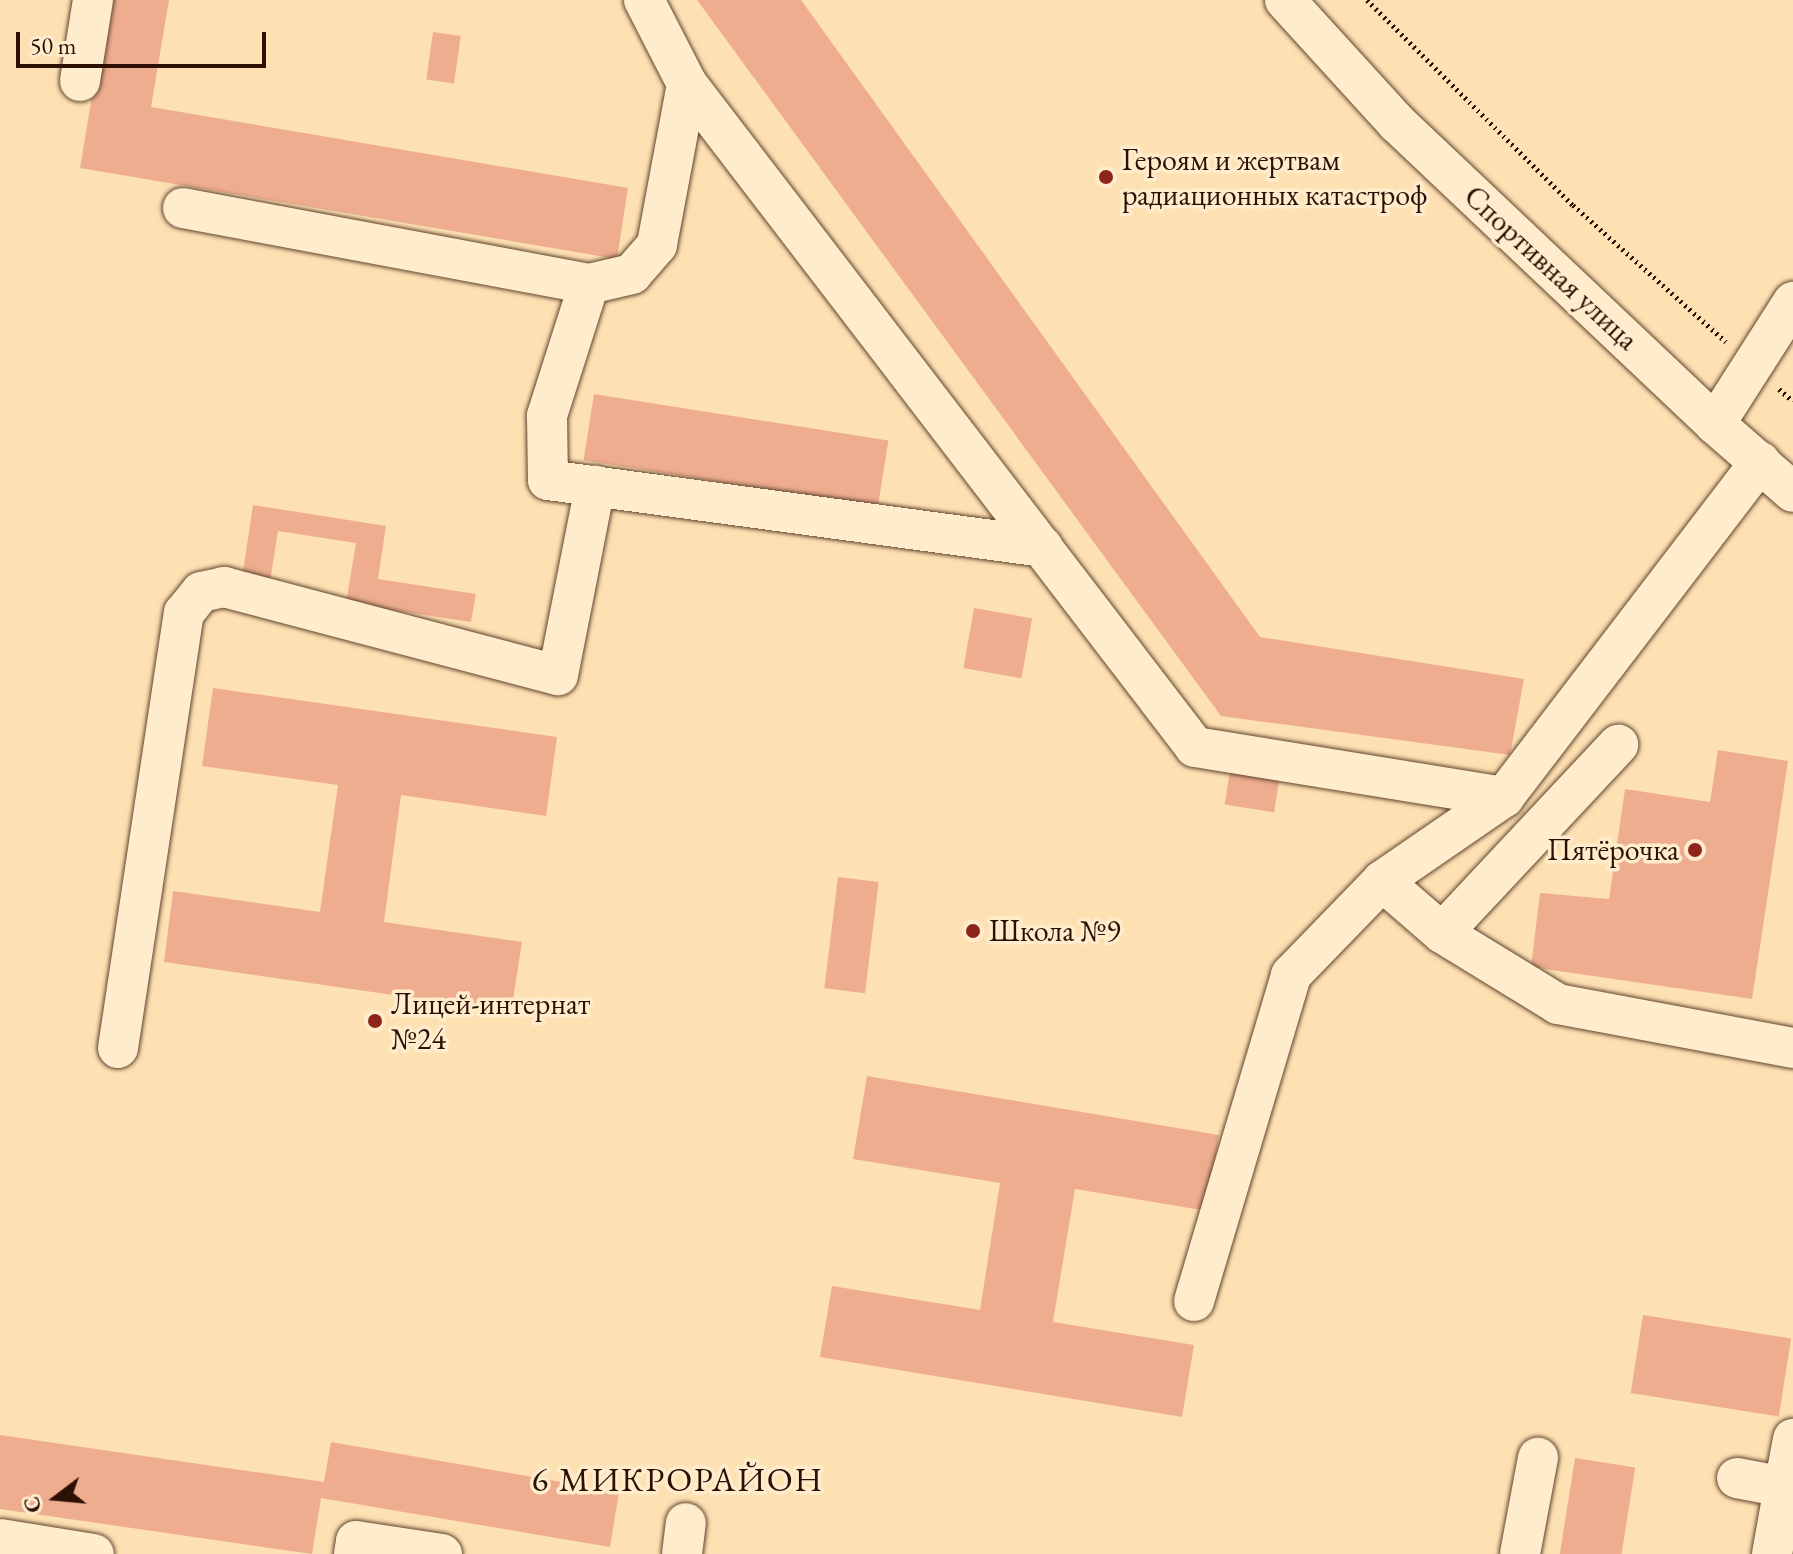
<!DOCTYPE html>
<meta charset="utf-8">
<style>
body{margin:0}
#map{position:relative;width:1793px;height:1554px;overflow:hidden;background:#fee1b2;font-family:"EB Garamond",serif}
div>[style]{position:absolute}
[style*='--x']{left:calc(var(--x)*1px);top:calc(var(--y)*1px);width:calc(var(--w)*1px);rotate:calc(var(--a)*1deg)}
.building>*{inset:0;background:#eead8f;transform-origin:0 0}
.path>*{height:5px;margin-top:-2.5px;transform-origin:0;background:repeating-linear-gradient(90deg,#2d1004 0 2px,transparent 0 6px)}
.roads{filter:drop-shadow(0 0 2px #614430) drop-shadow(0 0 2px #614430)}
.minor>*{height:40px;margin:-20px;padding:0 20px;transform-origin:20px;border-radius:20px;background:#feeccd}
.dots>*{width:22px;height:22px;translate:-50% -50%;box-sizing:border-box;border:4px solid #feeccd;border-radius:50%}
span{translate:-50% -50%;white-space:nowrap;text-align:center;line-height:1.15;-webkit-text-stroke:7px #feeccd;paint-order:stroke}
.poi-label{font-size:30px;color:#2d1004}
.left{translate:0 -50%;text-align:left}
.right{translate:-100% -50%;text-align:right}
.street-label{font-size:30px;color:#2d1004}
.quarter-label{font-size:34px;color:#2d1004;letter-spacing:2px}
.north{position:absolute;left:16px;top:1458px;width:80px;height:80px;-webkit-text-stroke:6px #feeccd;paint-order:stroke;rotate:254deg;font-size:22px;font-weight:700;line-height:32px;text-align:center;color:#2d1004}
.north::after{content:'';display:block;margin:auto;width:28px;height:36px;background:#2d1004;clip-path:polygon(50% 0,100% 100%,50% 72%,0 100%)}
.scale{position:absolute;left:16px;top:32px;width:250px;height:36px;box-sizing:border-box;border:4px solid #2d1004;border-top:0;padding-left:10px;font-size:24px;line-height:28px;white-space:nowrap;color:#2d1004;-webkit-text-stroke:6px #feeccd;paint-order:stroke}
</style>
<div id="map">
<div class="building">
<i style="clip-path:polygon(108px 0,169px 0,151px 107px,628px 188px,617px 259px,80px 168px)"></i>
<i style="clip-path:polygon(697px 0,801px 0,1260px 637px,1524px 679px,1510px 755px,1221px 716px)"></i>
<i style="left:433px;top:32px;width:28px;height:48px;rotate:8deg"></i>
<i style="left:594px;top:394px;width:298px;height:67px;rotate:9deg"></i>
<i style="clip-path:polygon(253px 505px,386px 526px,378px 579px,476px 594px,471px 622px,346px 603px,356px 543px,278px 531px,269px 588px,241px 584px)"></i>
<i style="left:974px;top:608px;width:59px;height:61px;rotate:10deg"></i>
<i style="clip-path:polygon(213px 688px,557px 737px,546px 816px,401px 795px,384px 922px,522px 942px,511px 1012px,164px 962px,173px 891px,320px 912px,338px 785px,202px 766px)"></i>
<i style="clip-path:polygon(1718px 750px,1788px 761px,1752px 999px,1531px 967px,1540px 893px,1609px 899px,1625px 789px,1710px 802px)"></i>
<i style="left:1230px;top:771px;width:50px;height:34px;rotate:9deg"></i>
<i style="left:838px;top:877px;width:41px;height:112px;rotate:7deg"></i>
<i style="clip-path:polygon(867px 1076px,1219px 1135px,1207px 1211px,1075px 1189px,1053px 1322px,1194px 1345px,1182px 1417px,820px 1357px,832px 1286px,980px 1310px,1000px 1183px,853px 1159px)"></i>
<i style="left:1643px;top:1315px;width:150px;height:79px;rotate:9deg"></i>
<i style="clip-path:polygon(0 1435px,324px 1482px,331px 1442px,619px 1492px,610px 1547px,321px 1498px,312px 1554px,0 1509px)"></i>
<i style="left:1575px;top:1458px;width:61px;height:97px;rotate:9deg"></i>
</div>
<div class="path">
<i style="--x:1367;--y:0;--w:291;--a:44.9"></i>
<i style="--x:1573;--y:205;--w:205;--a:41.8"></i>
<i style="--x:1779;--y:389;--w:18;--a:41"></i>
</div>
<div class="roads">
<div class="minor">
<i style="--x:644;--y:0;--w:94;--a:62.9"></i>
<i style="--x:687;--y:84;--w:835;--a:52.54"></i>
<i style="--x:1195;--y:747;--w:313;--a:9.2"></i>
<i style="--x:1504;--y:797;--w:422;--a:-52.6"></i>
<i style="--x:1285;--y:0;--w:166;--a:47.7"></i>
<i style="--x:1397;--y:123;--w:438;--a:43.4"></i>
<i style="--x:1715;--y:424;--w:103;--a:41.1"></i>
<i style="--x:80;--y:81;--w:82;--a:-80.9"></i>
<i style="--x:687;--y:84;--w:164;--a:100.6"></i>
<i style="--x:657;--y:245;--w:38;--a:131"></i>
<i style="--x:632;--y:274;--w:44;--a:166.9"></i>
<i style="--x:589;--y:284;--w:139;--a:107.7"></i>
<i style="--x:547;--y:416;--w:64;--a:89.1"></i>
<i style="--x:548;--y:480;--w:499;--a:7.7"></i>
<i style="--x:183;--y:208;--w:413;--a:10.6"></i>
<i style="--x:1715;--y:424;--w:145;--a:-57.4"></i>
<i style="--x:1382;--y:881;--w:79;--a:40.9"></i>
<i style="--x:1442;--y:933;--w:136;--a:31.5"></i>
<i style="--x:1558;--y:1004;--w:239;--a:10.6"></i>
<i style="--x:1442;--y:933;--w:258;--a:-46.9"></i>
<i style="--x:118;--y:1048;--w:440;--a:-81.4"></i>
<i style="--x:184;--y:613;--w:27;--a:-51"></i>
<i style="--x:201;--y:592;--w:24;--a:-12"></i>
<i style="--x:224;--y:587;--w:345;--a:14.8"></i>
<i style="--x:558;--y:675;--w:193;--a:-78.9"></i>
<i style="--x:1194;--y:1301;--w:340;--a:-73.4"></i>
<i style="--x:1291;--y:975;--w:131;--a:-45.9"></i>
<i style="--x:1382;--y:881;--w:148;--a:-34.5"></i>
<i style="--x:1737;--y:1478;--w:48;--a:10.8"></i>
<i style="--x:1784;--y:1487;--w:49;--a:-79.4"></i>
<i style="--x:0;--y:1539;--w:95;--a:9.1"></i>
<i style="--x:354;--y:1554;--w:13;--a:-81"></i>
<i style="--x:356;--y:1541;--w:87;--a:8.6"></i>
<i style="--x:682;--y:1554;--w:31;--a:-83"></i>
<i style="--x:1520;--y:1554;--w:98;--a:-79.4"></i>
<i style="--x:1772;--y:1554;--w:68;--a:-79.8"></i>
<i style="--x:1784;--y:1487;--w:9;--a:6"></i>
</div>
</div>
<div class="dots">
<i style="left:1106px;top:177px;background:#8f2418"></i>
<i style="left:1695px;top:850px;background:#8f2418"></i>
<i style="left:973px;top:931px;background:#8f2418"></i>
<i style="left:375px;top:1021px;background:#8f2418"></i>
</div>
<div class="poi-label">
<span class="left" style="left:1122px;top:177px">Героям и жертвам<br>радиационных катастроф</span>
<span class="right" style="left:1679px;top:850px">Пятёрочка</span>
<span class="left" style="left:989px;top:931px">Школа №9</span>
<span class="left" style="left:391px;top:1021px">Лицей-интернат<br>№24</span>
</div>
<div class="street-label">
<span style="left:1551px;top:268px;rotate:43deg">Спортивная улица</span>
</div>
<div class="quarter-label">
<span style="left:678px;top:1480px">6 МИКРОРАЙОН</span>
</div>
<div class="north">С</div>
<div class="scale">50 m</div>
</div>
